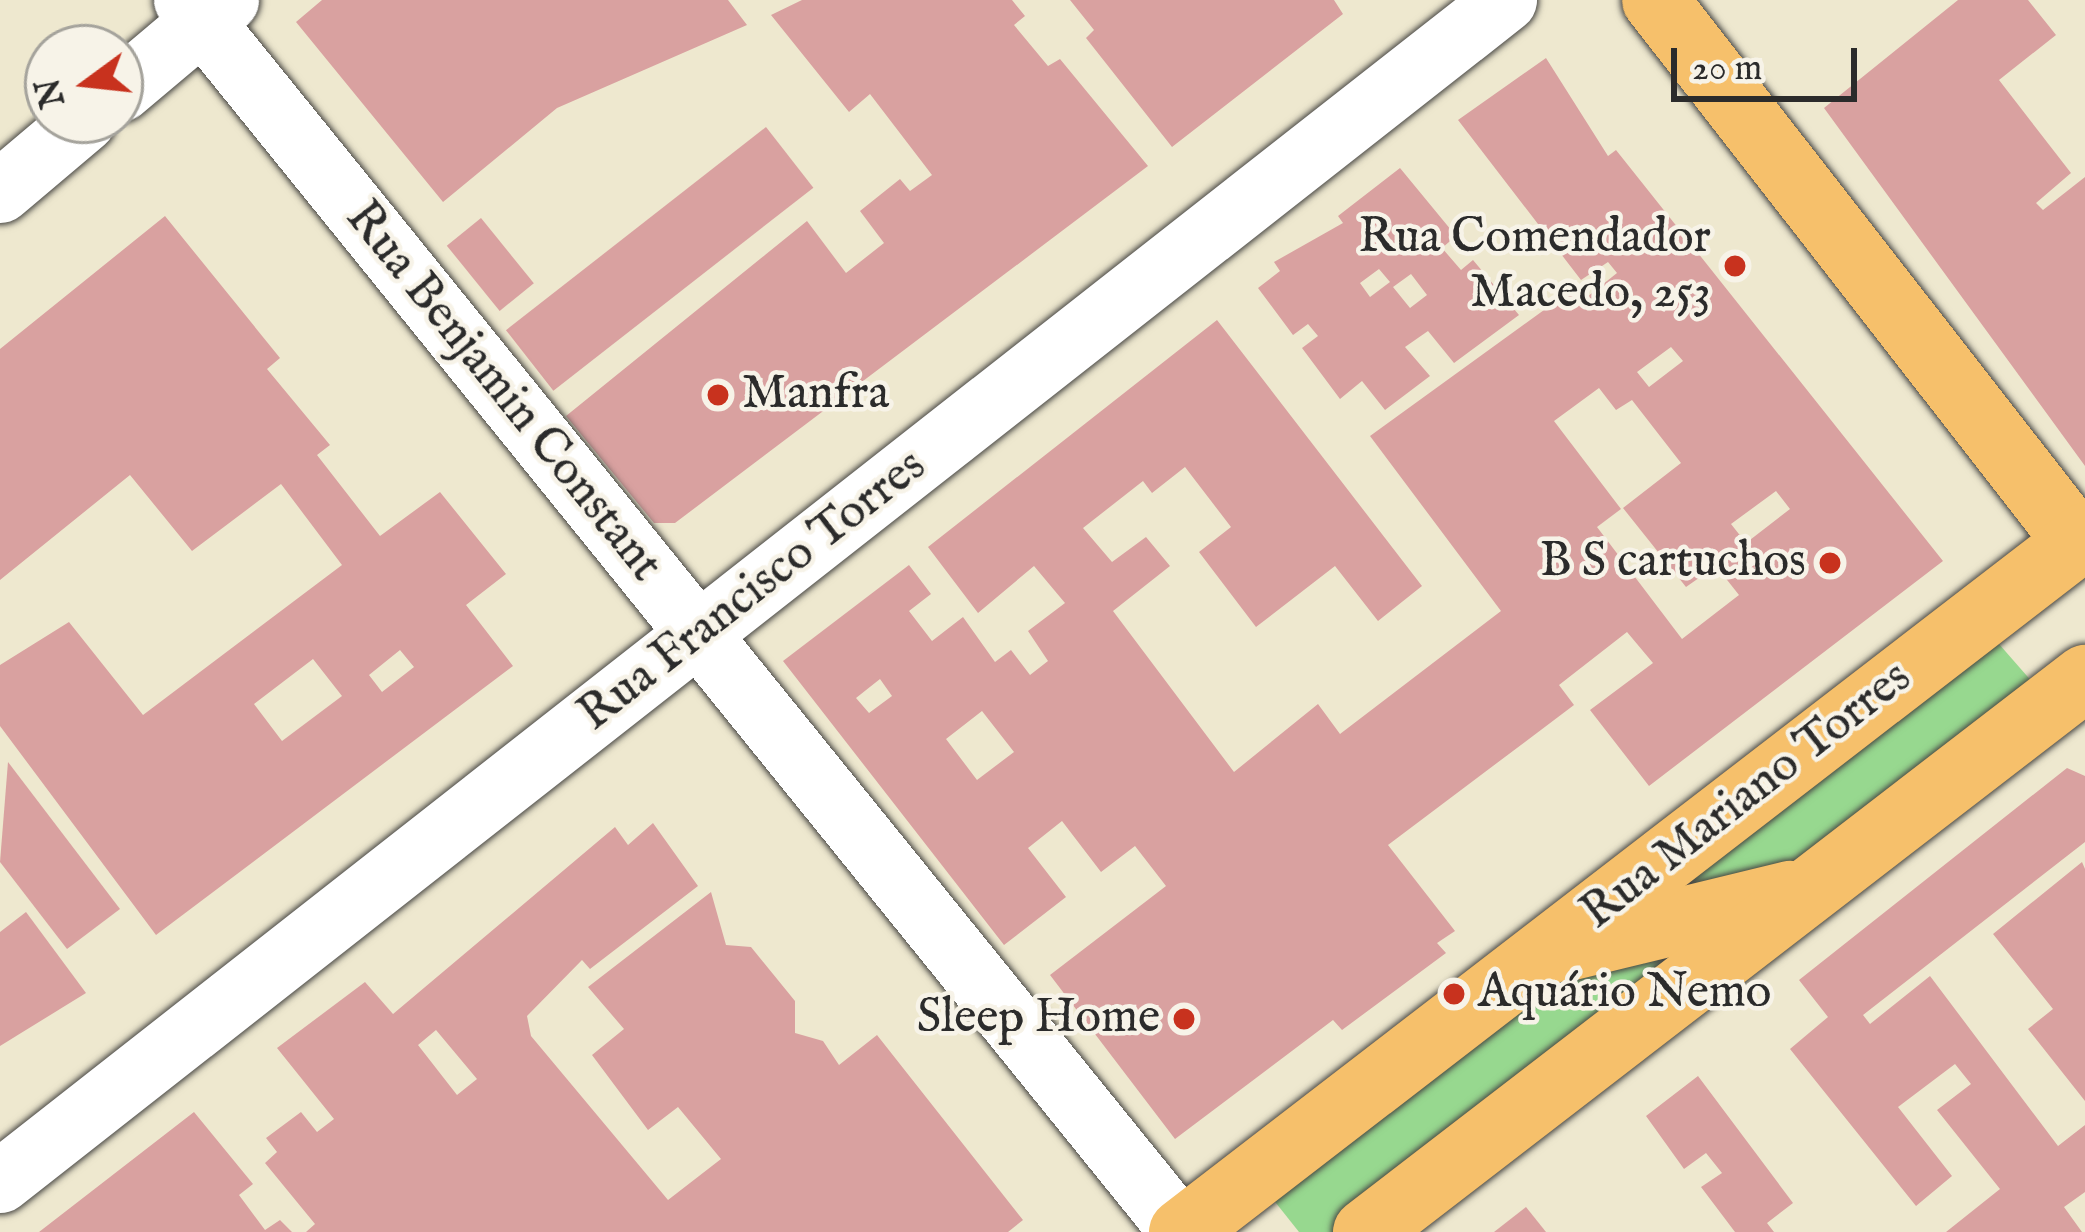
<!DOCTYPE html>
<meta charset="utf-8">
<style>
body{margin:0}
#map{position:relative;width:2085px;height:1232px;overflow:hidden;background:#eee8cf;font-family:"IM FELL English",serif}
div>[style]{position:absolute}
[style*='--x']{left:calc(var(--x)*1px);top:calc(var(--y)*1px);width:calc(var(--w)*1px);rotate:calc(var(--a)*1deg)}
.green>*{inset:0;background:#97d88f}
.building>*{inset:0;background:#d9a1a0;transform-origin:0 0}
.roads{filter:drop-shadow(0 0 3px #484744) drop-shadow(0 0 3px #484744)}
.minor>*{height:63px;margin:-31.5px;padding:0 31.5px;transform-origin:31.5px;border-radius:31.5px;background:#fff}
.major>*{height:66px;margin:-33px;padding:0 33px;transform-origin:33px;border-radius:33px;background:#f6c06b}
.dots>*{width:33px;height:33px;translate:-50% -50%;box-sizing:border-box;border:6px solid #f7f3e8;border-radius:50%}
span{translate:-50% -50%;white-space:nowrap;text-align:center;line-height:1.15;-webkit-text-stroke:9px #f7f3e8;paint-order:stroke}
.poi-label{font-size:48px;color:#2b2b2b}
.right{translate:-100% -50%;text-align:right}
.left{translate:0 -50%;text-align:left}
.street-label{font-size:48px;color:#2b2b2b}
.north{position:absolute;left:24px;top:24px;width:120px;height:120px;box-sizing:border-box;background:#f7f3e8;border:3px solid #a5a39c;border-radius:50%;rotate:255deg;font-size:33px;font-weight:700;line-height:48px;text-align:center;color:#2b2b2b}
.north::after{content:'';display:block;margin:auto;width:42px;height:54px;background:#c8321e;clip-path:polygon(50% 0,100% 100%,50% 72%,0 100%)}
.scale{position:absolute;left:1671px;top:48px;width:186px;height:54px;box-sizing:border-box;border:6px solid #2b2b2b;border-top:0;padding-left:15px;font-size:36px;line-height:42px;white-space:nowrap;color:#2b2b2b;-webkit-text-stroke:9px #f7f3e8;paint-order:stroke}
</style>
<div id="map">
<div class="green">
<i style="clip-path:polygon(1992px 636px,2047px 699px,1805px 880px,1595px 932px)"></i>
<i style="clip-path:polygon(1763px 919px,1350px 1232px,1299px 1232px,1264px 1188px,1542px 976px)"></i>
</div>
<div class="building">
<i style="clip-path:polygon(322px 0,728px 0,747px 25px,557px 108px,443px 202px,296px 22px)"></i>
<i style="clip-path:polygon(802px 0,1012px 0,1025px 16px,1014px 25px,1048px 66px,1060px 59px,1148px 166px,675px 523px,654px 523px,566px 416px,807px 221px,846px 273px,884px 243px,860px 211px,900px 179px,910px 191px,932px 175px,870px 94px,849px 112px,771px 15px)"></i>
<i style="clip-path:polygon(1070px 0,1334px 0,1343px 14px,1172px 147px,1086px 38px,1094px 30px)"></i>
<i style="clip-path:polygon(1958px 0,2028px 0,2056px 35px,1999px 80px,2071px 173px,2036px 203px,2043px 210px,2085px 177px,2085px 466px,1824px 108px)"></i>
<i style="clip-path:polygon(evenodd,1546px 58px,1608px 156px,1616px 150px,1943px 561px,1649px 786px,1590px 710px,1653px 663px,1627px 632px,1559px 685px,1574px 705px,1388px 845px,1455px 931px,1437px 943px,1446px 953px,1342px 1030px,1333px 1020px,1175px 1139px,1050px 975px,1166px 886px,1135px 846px,1101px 872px,1062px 821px,1028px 848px,1066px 897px,1004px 945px,783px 661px,909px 565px,931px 594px,909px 611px,932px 641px,963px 617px,995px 662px,1011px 650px,1030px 675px,1048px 661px,1028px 631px,1065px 603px,1034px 566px,978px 613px,928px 547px,1217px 320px,1422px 586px,1378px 621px,1335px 566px,1256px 627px,1199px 552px,1231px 527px,1185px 467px,1152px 493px,1143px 481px,1083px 528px,1112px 562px,1146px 537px,1170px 566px,1113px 611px,1234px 772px,1318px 704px,1340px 734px,1501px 611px,1370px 436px,1573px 289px,1582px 301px,1617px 273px,1608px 262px,1581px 280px,1458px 120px,1546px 58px,1671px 347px,1683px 361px,1649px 387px,1637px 372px,1671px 347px,1546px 58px,1599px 388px,1616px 410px,1632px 400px,1681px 463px,1623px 508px,1686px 587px,1716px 566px,1739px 595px,1682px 639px,1597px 527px,1621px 509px,1554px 421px,1599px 388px,1546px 58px,1776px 491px,1790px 509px,1746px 543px,1731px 524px,1776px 491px,1546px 58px,880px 679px,892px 696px,869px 713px,856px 698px,880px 679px,1546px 58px,982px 711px,1014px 752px,977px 780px,946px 739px,982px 711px)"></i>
<i style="left:766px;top:127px;width:77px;height:330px;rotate:52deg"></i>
<i style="clip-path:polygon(evenodd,1400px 168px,1456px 236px,1442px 248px,1461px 270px,1473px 260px,1519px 315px,1454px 363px,1428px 331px,1405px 347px,1430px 376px,1385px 410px,1362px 381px,1340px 399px,1302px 348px,1318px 336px,1308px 324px,1293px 335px,1258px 288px,1280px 271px,1274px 262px,1343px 223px,1338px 216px,1400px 168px,1379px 269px,1390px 282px,1370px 297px,1360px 283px,1379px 269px,1400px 168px,1411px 274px,1427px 295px,1410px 308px,1393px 287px,1411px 274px)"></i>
<i style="clip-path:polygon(evenodd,165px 216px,280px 358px,267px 369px,330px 445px,317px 455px,380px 536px,440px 492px,506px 574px,466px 605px,513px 666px,156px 935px,0 726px,0 665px,69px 622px,143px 715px,342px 565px,281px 484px,192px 551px,130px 475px,0 580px,0 349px,165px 216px,400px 650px,414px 667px,382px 692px,369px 675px,400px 650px,165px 216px,313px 659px,342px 696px,282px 741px,254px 704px,313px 659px)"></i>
<i style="left:481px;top:218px;width:84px;height:44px;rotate:51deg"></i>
<i style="clip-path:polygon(8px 762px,120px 909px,67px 949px,0 862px)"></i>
<i style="clip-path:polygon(2067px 768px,2085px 776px,2085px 842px,1863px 1015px,1870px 1024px,1930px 976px,2058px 1146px,2085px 1125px,2085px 1192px,2064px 1207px,2082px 1232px,1946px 1232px,2000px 1189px,1937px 1110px,1971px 1084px,1955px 1064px,1898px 1107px,1952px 1176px,1916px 1206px,1790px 1049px,1828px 1017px,1799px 980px)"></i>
<i style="clip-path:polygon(evenodd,653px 823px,698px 886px,590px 969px,582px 960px,527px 1016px,531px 1036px,668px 1200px,721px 1159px,678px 1107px,648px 1130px,592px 1055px,624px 1029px,588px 987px,711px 892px,726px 945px,751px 947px,795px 1001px,795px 1033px,823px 1041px,839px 1065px,877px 1035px,1023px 1220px,1008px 1232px,306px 1232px,315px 1224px,265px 1163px,277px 1152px,266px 1138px,301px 1112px,317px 1132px,334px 1119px,277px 1048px,365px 982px,393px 1014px,615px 827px,628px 845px,653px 823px,436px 1030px,477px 1079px,457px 1095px,418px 1045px,436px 1030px)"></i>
<i style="clip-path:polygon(2082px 862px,2085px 869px,2085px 1101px,2028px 1029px,2053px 1009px,1993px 934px)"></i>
<i style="clip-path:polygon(26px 912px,86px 993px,0 1046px,0 932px)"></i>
<i style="clip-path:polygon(1698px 1076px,1793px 1203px,1767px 1223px,1774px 1232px,1735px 1232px,1701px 1187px,1722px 1173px,1706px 1153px,1684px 1169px,1646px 1116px)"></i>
<i style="clip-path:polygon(194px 1112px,253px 1184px,239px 1195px,265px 1230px,280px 1220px,292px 1232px,39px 1232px)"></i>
<i style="clip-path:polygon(1526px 1207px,1546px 1232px,1494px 1232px)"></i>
</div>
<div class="roads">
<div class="minor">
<i style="--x:185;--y:0;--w:1585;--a:51.02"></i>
<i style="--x:120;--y:90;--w:140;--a:-40.1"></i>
<i style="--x:0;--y:191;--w:110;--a:-40.2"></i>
<i style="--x:0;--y:1181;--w:1913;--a:-38.12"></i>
</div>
<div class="major">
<i style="--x:1655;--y:0;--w:687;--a:52.1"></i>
<i style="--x:1564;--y:949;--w:233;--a:-13.7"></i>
<i style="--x:1182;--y:1232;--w:1140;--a:-37.62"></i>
<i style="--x:1366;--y:1232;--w:908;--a:-37.61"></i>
</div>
</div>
<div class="dots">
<i style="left:1735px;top:266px;background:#c8321e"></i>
<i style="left:718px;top:395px;background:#c8321e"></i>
<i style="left:1830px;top:563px;background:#c8321e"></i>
<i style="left:1454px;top:994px;background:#c8321e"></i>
<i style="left:1184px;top:1019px;background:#c8321e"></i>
</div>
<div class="poi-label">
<span class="right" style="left:1711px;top:266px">Rua Comendador<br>Macedo, 253</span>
<span class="left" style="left:742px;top:395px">Manfra</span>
<span class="right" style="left:1806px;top:563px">B S cartuchos</span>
<span class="left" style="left:1478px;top:994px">Aquário Nemo</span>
<span class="right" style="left:1160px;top:1019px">Sleep Home</span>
</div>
<div class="street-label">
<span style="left:503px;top:392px;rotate:51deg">Rua Benjamin Constant</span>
<span style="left:753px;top:591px;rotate:-38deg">Rua Francisco Torres</span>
<span style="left:1747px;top:796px;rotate:-38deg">Rua Mariano Torres</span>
</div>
<div class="north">N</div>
<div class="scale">20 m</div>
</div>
